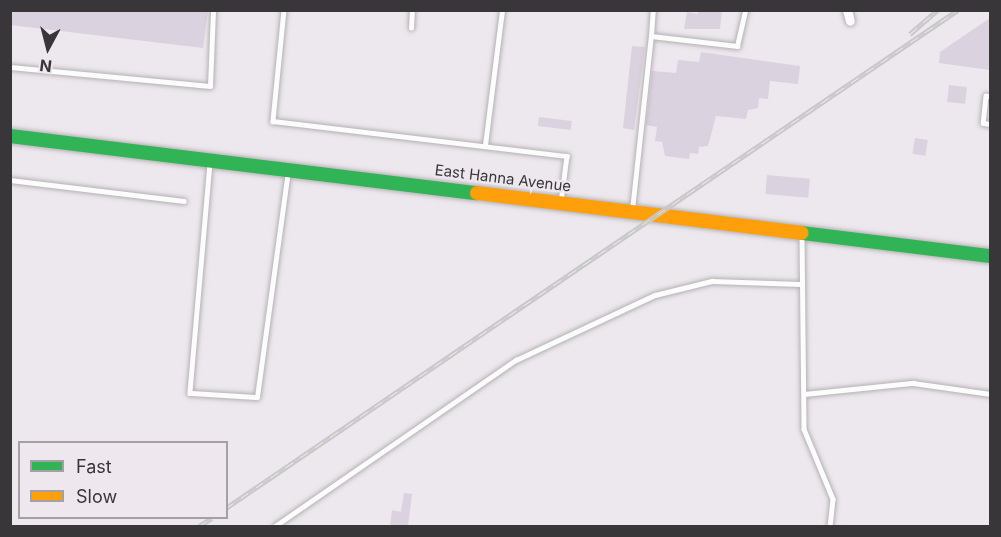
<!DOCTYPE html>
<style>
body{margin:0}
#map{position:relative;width:1001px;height:537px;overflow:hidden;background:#ede8ed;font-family:Inter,sans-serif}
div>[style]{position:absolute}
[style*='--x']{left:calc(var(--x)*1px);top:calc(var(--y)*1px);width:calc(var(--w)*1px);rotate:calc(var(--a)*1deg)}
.building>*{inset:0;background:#dad2de;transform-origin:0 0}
.roads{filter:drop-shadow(0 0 2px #b4b1b4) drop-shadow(0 0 2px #b4b1b4)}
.lane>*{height:4.5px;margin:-2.25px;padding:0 2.25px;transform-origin:2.25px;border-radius:2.25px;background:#fcfcfc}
.street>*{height:9px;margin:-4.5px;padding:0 4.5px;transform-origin:4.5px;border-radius:4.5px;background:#fcfcfc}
.fast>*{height:14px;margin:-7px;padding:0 7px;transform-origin:7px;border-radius:7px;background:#30b455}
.slow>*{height:14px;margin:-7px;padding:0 7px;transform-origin:7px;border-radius:7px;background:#ff9f0a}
.rail>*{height:5px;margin-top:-2.5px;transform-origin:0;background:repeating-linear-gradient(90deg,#eee7ee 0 9px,#c8c8c8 0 18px);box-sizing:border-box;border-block:2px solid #c8c8c8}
span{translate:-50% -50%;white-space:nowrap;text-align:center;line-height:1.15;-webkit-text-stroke:4.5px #eee7ee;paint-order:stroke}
.street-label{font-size:15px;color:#383638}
.frame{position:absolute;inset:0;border:12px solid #383638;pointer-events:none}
.legend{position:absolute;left:18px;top:441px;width:210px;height:78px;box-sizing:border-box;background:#eee7ee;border:2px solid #a5a0a5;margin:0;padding:8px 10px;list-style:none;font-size:18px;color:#383638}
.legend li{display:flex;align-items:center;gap:12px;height:30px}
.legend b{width:30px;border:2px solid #a5a0a5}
.north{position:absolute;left:18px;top:18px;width:60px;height:60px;-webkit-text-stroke:4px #eee7ee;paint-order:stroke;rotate:187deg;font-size:16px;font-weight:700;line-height:24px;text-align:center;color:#383638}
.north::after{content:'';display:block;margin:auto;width:21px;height:27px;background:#383638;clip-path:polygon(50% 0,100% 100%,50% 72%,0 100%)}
</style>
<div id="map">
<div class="building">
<i style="clip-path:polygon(10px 10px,208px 10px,203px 48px,10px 25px)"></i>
<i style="clip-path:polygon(698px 10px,722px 10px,720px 29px,684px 29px,687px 12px,698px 14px)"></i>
<i style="clip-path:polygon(990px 18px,990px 70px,939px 63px,940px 52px)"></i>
<i style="clip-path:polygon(632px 46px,645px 47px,634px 130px,623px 128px)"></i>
<i style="clip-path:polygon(701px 52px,800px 66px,798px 84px,770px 81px,768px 99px,759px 98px,758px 108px,748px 110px,746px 119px,716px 116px,708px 146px,699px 147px,698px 154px,690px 153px,689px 159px,665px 156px,662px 142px,655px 141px,657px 127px,646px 125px,652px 71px,676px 73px,678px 60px,699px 62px)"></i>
<i style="left:949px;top:85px;width:18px;height:17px;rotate:6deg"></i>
<i style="left:539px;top:117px;width:33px;height:9px;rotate:7deg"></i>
<i style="left:915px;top:138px;width:13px;height:16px;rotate:9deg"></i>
<i style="left:767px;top:175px;width:43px;height:19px;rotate:5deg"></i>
<i style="clip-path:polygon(404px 493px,412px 494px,408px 526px,390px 526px,392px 510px,401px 512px)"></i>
</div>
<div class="roads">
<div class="lane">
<i style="--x:284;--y:10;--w:112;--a:95.7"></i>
<i style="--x:273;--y:121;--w:296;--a:6.8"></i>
<i style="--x:567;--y:156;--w:46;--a:97.4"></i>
<i style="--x:411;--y:28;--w:18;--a:-87"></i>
<i style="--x:651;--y:36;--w:26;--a:-86"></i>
<i style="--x:10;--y:67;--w:201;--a:5.4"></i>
<i style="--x:210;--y:86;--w:76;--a:-87.7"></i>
<i style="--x:990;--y:97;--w:4;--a:-166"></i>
<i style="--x:986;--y:96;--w:27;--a:96"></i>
<i style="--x:983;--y:123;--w:7;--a:8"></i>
<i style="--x:485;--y:145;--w:136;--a:-82.8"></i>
<i style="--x:210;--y:163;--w:231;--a:95"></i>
<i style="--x:190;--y:393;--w:67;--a:3.4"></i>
<i style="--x:257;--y:397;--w:227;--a:-82.2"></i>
<i style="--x:10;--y:180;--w:175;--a:6.9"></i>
<i style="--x:632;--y:210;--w:175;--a:-83.8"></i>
<i style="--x:651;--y:36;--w:87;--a:6.6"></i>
<i style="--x:737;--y:46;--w:37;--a:-77"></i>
<i style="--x:802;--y:235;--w:194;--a:89.4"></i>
<i style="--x:804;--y:429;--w:76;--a:67.5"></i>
<i style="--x:833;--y:499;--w:27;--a:96"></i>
<i style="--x:804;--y:394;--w:110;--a:-5.8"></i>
<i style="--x:913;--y:383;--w:78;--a:8.1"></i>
<i style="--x:275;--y:526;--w:293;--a:-34.6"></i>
<i style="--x:516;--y:360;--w:153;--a:-25.1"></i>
<i style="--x:655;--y:295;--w:59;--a:-13.8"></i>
<i style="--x:712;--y:281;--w:88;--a:2"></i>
</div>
<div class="street">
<i style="--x:847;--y:10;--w:11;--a:75"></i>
</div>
<div class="fast">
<i style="--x:10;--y:136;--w:470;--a:7"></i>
<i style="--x:802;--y:233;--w:189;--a:7"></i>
</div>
<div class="slow">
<i style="--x:477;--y:193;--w:327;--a:7"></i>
</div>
</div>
<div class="rail">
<i style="--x:910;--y:34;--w:37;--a:-41"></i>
<i style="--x:226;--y:508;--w:885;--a:-34.23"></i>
<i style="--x:199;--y:526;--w:15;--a:-32"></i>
</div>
<div class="street-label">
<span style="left:503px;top:178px;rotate:7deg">East Hanna Avenue</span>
</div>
<div class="frame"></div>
<ul class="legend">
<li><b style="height:8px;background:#30b455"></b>Fast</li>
<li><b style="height:8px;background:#ff9f0a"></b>Slow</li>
</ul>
<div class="north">N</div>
</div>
